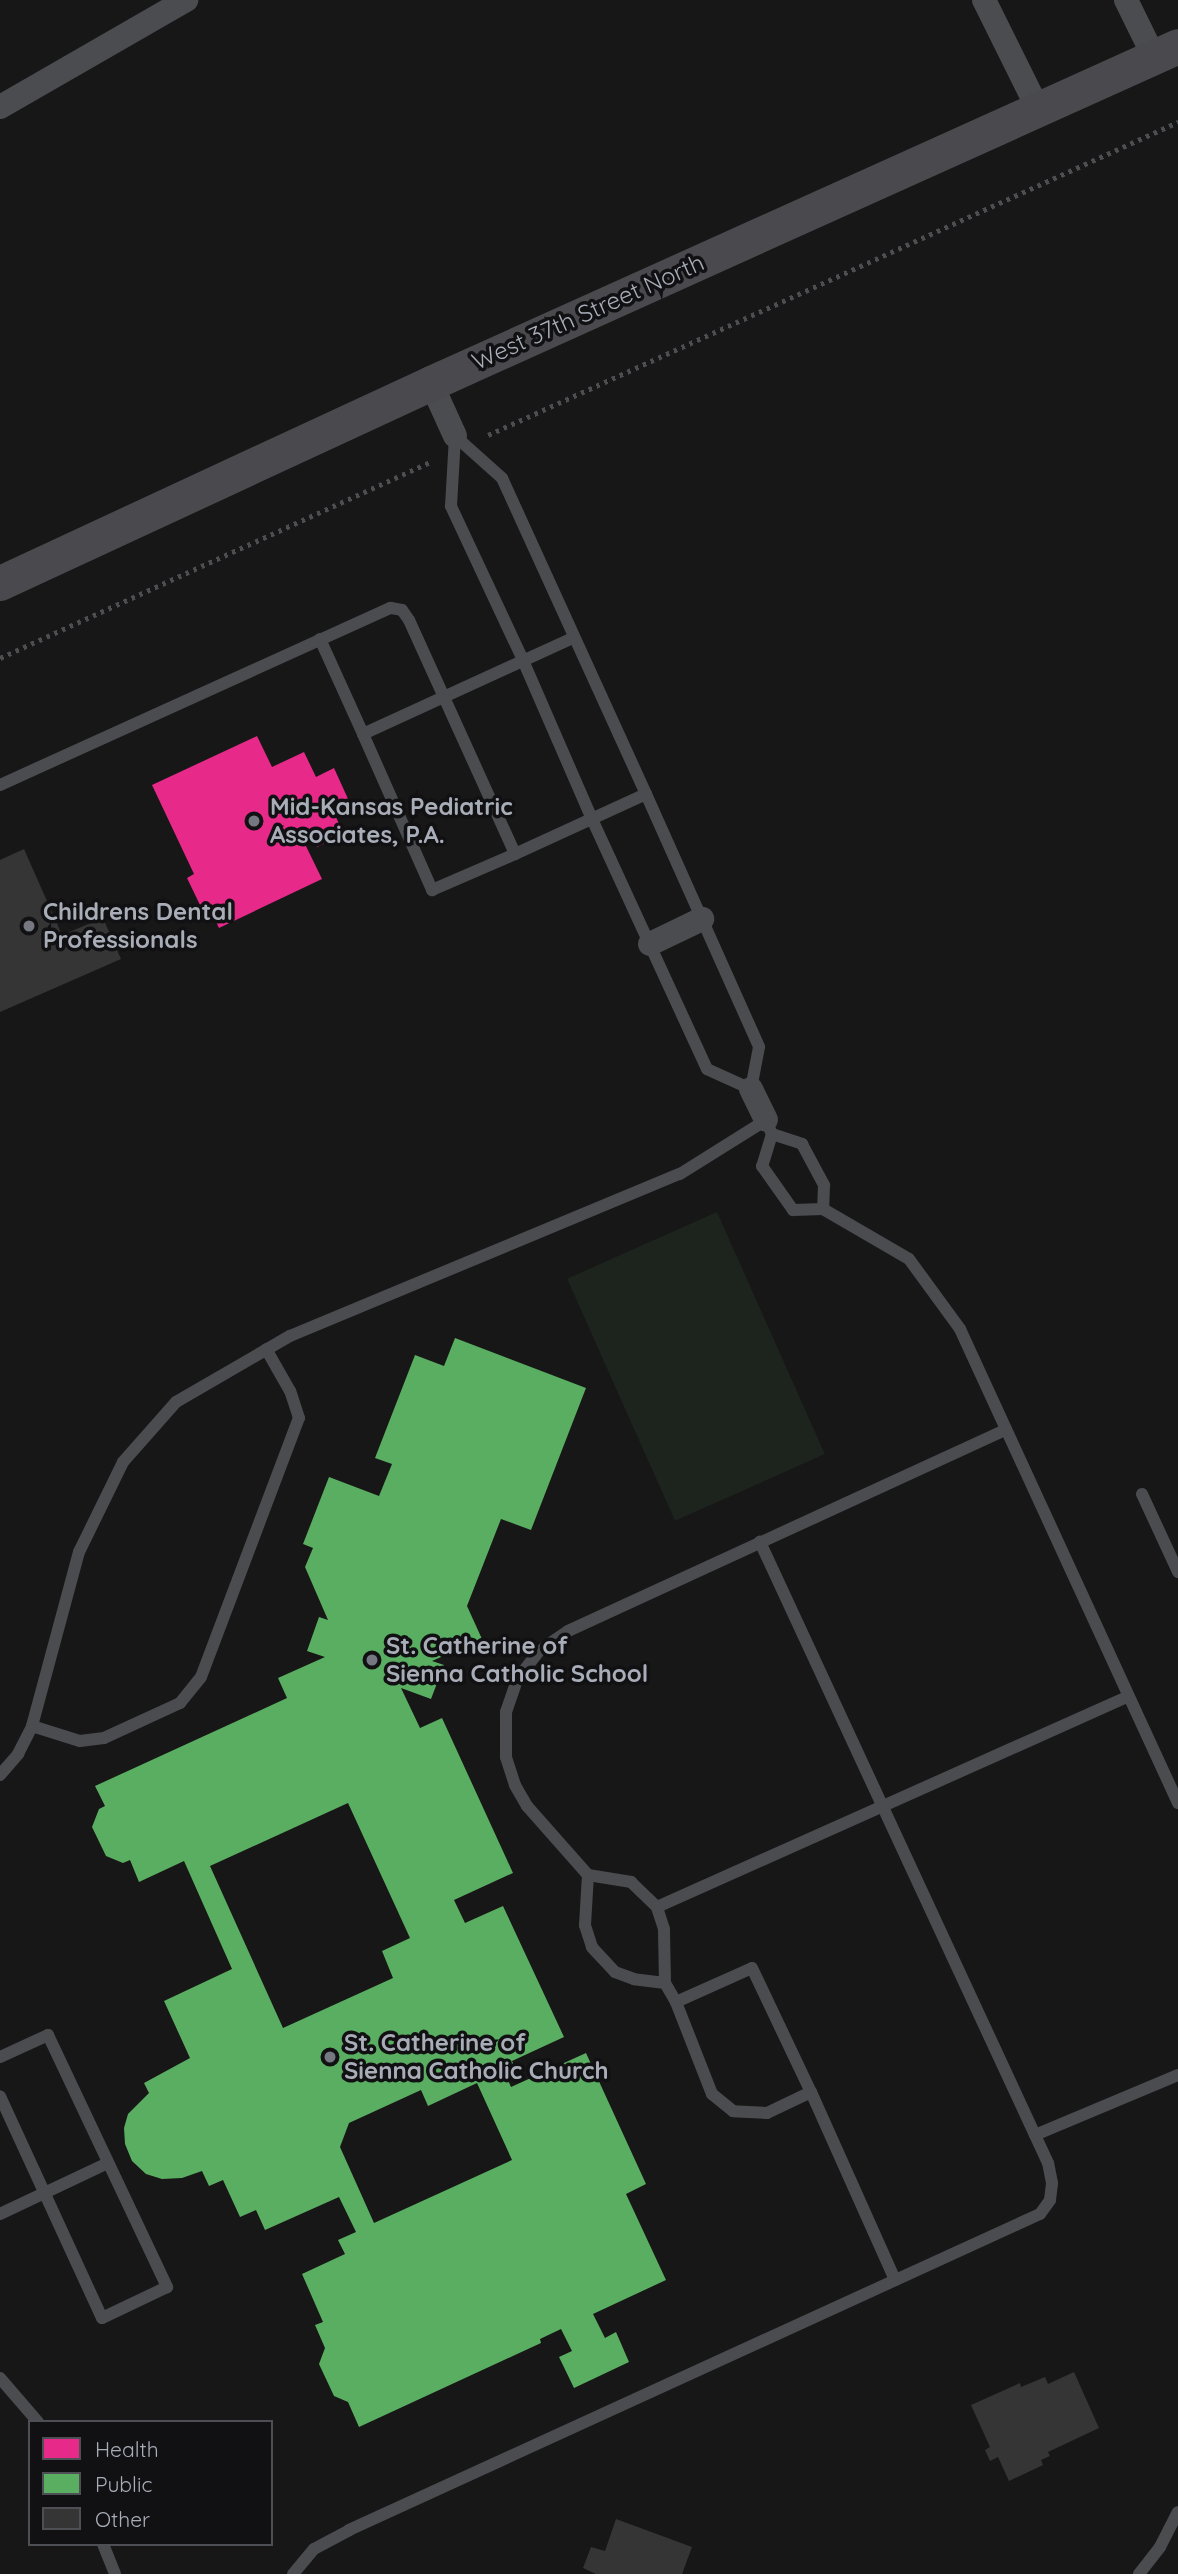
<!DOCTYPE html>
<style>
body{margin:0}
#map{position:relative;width:1178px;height:2574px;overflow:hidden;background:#171717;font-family:Quicksand,sans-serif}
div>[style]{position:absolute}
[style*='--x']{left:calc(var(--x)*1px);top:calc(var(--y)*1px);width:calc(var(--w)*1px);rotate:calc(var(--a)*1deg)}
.green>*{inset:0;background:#1d241e;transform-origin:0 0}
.health>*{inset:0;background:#e7298a}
.public>*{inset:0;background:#5aae61}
.building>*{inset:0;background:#353536}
.path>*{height:4.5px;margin-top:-2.25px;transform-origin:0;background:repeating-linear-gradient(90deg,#4d4e52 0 3.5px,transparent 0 8.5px)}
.lane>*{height:12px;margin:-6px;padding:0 6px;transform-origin:6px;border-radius:6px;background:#4b4c50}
.street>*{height:24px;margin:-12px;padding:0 12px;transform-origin:12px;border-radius:12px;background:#4b4c50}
.secondary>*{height:35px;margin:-17.5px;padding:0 17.5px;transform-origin:17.5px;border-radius:17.5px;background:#4a4a4e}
.dots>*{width:19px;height:19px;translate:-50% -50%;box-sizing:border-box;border:4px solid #111113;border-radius:50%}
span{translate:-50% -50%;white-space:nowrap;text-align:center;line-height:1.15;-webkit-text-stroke:7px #111113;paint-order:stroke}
.street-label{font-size:24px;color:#a8adb8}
.poi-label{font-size:24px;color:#a8adb8;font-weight:700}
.left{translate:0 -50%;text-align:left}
.legend{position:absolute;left:28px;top:2420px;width:245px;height:126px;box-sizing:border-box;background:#111113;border:2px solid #4d4f55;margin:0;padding:9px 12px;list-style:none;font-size:21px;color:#a8adb8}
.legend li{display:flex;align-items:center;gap:14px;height:35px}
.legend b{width:35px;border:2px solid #4d4f55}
</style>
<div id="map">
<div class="green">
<i style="left:717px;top:1212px;width:265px;height:164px;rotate:66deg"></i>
</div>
<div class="health">
<i style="clip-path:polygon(257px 736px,272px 767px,304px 752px,316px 777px,334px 768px,349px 801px,332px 809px,344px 834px,317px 847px,313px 838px,304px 842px,322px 879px,219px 928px,206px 901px,200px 905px,187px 878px,194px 874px,152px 785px)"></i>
</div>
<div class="public">
<i style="clip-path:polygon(evenodd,455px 1338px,586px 1388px,531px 1530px,501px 1519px,467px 1606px,482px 1639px,432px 1661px,444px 1665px,431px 1699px,401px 1688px,420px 1728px,442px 1718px,513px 1873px,454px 1900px,465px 1923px,503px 1906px,564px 2037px,512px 2061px,514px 2066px,504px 2071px,511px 2087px,586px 2053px,646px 2184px,626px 2194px,666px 2280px,593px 2314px,605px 2338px,616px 2332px,629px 2362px,574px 2388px,559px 2357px,572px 2351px,561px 2329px,540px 2339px,541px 2343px,359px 2427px,348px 2402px,334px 2396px,319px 2364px,325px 2348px,315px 2325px,323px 2322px,302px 2274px,345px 2254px,338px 2240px,356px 2232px,339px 2197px,265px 2230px,256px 2210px,240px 2217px,223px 2180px,209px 2186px,202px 2171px,182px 2178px,162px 2179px,146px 2174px,132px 2161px,125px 2144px,124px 2128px,128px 2114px,149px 2093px,144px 2083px,190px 2058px,164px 2001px,232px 1969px,184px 1861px,139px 1882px,130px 1860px,123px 1863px,106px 1856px,92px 1827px,99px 1809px,105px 1806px,95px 1786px,287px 1698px,278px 1678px,325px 1657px,307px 1651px,319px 1617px,328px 1620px,305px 1567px,313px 1548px,303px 1544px,329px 1477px,379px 1496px,392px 1464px,375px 1458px,415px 1355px,444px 1366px,455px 1338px,348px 1803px,410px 1938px,382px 1951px,393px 1978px,283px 2028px,210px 1866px,348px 1803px,455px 1338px,477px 2083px,512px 2160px,374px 2223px,340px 2147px,349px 2123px,421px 2090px,428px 2106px,477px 2083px)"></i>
</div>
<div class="building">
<i style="clip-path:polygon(24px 849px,62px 935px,103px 918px,121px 959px,0 1012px,0 860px)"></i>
<i style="clip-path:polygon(1074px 2372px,1099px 2428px,1048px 2452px,1050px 2456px,1041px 2460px,1043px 2465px,1009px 2481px,998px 2457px,990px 2461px,985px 2450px,990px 2447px,971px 2405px,1020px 2383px,1021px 2387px,1045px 2377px,1048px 2384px)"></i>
<i style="clip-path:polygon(616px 2519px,692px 2547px,682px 2574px,596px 2574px,583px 2568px,591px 2547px,605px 2551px)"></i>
</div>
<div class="path">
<i style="--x:488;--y:435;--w:758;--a:-24.4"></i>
<i style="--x:0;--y:658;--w:475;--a:-24.5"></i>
</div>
<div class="lane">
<i style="--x:455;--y:436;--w:63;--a:41.8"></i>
<i style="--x:502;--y:478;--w:347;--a:65.5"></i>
<i style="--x:646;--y:794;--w:277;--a:65.9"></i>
<i style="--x:759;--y:1047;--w:43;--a:100.8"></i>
<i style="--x:751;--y:1089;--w:48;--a:-155.6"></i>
<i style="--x:707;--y:1069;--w:275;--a:-114.7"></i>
<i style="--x:592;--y:819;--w:173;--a:-113.5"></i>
<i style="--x:523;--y:660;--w:170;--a:-115.1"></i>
<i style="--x:451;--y:506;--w:70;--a:-86.7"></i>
<i style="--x:320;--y:639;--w:104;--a:65.6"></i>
<i style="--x:363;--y:734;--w:231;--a:-24.6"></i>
<i style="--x:363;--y:734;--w:171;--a:66.1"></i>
<i style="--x:432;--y:890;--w:90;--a:-23.4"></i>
<i style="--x:0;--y:785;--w:429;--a:-24.4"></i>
<i style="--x:391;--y:608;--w:11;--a:10"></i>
<i style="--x:402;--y:610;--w:12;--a:55"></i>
<i style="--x:409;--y:620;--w:257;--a:65.6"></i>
<i style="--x:515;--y:854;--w:144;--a:-24.6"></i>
<i style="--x:772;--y:1134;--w:32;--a:18"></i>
<i style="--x:802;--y:1144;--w:47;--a:61.8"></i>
<i style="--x:824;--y:1185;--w:24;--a:92"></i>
<i style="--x:1142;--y:1494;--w:86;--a:65.2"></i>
<i style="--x:32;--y:1726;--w:50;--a:17.4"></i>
<i style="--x:80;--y:1741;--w:24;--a:-7"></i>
<i style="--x:104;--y:1738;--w:84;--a:-24.7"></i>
<i style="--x:180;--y:1703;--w:33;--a:-51"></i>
<i style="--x:201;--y:1677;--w:277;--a:-69.3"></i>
<i style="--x:299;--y:1418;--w:28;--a:-108"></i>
<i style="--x:290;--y:1391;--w:48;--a:-119.7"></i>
<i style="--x:0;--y:1775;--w:28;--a:-49"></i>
<i style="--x:18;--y:1754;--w:31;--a:-63"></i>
<i style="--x:32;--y:1726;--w:180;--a:-74.9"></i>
<i style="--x:79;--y:1552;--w:100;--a:-63.9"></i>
<i style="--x:123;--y:1462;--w:80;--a:-48.5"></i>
<i style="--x:176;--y:1402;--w:132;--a:-30.1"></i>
<i style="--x:290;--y:1336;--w:422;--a:-22.6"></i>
<i style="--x:680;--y:1174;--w:102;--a:-32.1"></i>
<i style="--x:766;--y:1120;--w:15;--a:67"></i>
<i style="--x:772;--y:1134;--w:34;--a:107"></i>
<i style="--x:762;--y:1166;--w:54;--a:54.8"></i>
<i style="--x:793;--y:1210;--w:30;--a:-2"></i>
<i style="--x:823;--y:1209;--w:99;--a:30.2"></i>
<i style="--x:909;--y:1259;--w:87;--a:53.9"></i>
<i style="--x:960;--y:1329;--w:522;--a:65.3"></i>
<i style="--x:588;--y:1875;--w:44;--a:9.2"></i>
<i style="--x:631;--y:1882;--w:36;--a:44"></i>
<i style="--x:665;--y:1983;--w:54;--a:-91.1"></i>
<i style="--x:664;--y:1929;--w:23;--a:-108"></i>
<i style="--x:657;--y:1907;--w:515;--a:-24.08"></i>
<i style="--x:676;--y:2002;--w:83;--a:-24.1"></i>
<i style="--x:752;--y:1968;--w:137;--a:64.6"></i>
<i style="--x:811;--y:2092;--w:49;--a:154.5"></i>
<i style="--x:767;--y:2113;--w:34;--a:-177"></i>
<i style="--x:733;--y:2111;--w:27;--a:-141"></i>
<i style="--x:712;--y:2094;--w:99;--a:-111.4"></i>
<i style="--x:676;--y:2002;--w:22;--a:-120"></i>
<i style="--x:665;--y:1983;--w:31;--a:-173"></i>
<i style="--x:634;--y:1979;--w:20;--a:-160"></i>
<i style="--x:615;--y:1972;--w:34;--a:-133"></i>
<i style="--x:592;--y:1947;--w:23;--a:-108"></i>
<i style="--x:585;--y:1925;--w:50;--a:-86.6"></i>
<i style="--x:588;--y:1875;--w:92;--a:-131.5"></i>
<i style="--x:527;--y:1806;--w:24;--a:-120"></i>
<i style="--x:515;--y:1785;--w:29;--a:-108"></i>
<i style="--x:506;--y:1757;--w:45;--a:-90"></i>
<i style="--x:506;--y:1712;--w:36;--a:-71"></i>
<i style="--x:518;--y:1678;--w:36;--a:-52"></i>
<i style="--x:540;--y:1650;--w:34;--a:-34"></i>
<i style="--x:568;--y:1631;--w:482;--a:-24.7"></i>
<i style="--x:0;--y:2057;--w:53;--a:-24.6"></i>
<i style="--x:48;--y:2035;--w:279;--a:64.7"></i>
<i style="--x:167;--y:2287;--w:72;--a:154.5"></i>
<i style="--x:102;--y:2318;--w:244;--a:-114.7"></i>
<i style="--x:811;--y:2092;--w:206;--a:65.9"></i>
<i style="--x:1035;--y:2135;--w:155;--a:-22.8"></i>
<i style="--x:0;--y:2214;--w:119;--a:-25.3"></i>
<i style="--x:0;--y:2378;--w:58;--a:49.2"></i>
<i style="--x:103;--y:2544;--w:32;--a:68"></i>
<i style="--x:293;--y:2574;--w:33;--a:-50"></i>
<i style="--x:314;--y:2549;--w:40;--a:-28"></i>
<i style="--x:349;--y:2530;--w:760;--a:-24.58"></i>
<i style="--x:1040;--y:2214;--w:17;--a:-54"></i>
<i style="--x:1050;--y:2200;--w:17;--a:-83"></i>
<i style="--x:1052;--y:2183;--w:20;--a:-101"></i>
<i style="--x:1048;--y:2163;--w:685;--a:-114.88"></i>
<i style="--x:1139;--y:2574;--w:34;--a:-52"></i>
<i style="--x:1160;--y:2547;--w:39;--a:-63"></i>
</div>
<div class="street">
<i style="--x:984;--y:0;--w:122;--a:63.6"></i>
<i style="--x:1126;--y:0;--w:64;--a:63.8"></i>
<i style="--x:0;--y:107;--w:215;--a:-29.9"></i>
<i style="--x:431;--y:383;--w:58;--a:65.6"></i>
<i style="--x:650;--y:944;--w:58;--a:-25.7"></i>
<i style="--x:751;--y:1089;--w:34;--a:64"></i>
</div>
<div class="secondary">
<i style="--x:0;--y:583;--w:475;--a:-24.9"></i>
<i style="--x:431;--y:383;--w:819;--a:-24.28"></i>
</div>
<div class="dots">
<i style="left:254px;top:821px;background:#757880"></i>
<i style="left:29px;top:926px;background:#757880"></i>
<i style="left:372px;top:1660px;background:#757880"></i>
<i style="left:330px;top:2057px;background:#757880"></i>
</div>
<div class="street-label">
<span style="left:588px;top:312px;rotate:-24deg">West 37th Street North</span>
</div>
<div class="poi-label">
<span class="left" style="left:270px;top:821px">Mid-Kansas Pediatric<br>Associates, P.A.</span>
<span class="left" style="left:43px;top:926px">Childrens Dental<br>Professionals</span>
<span class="left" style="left:386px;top:1660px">St. Catherine of<br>Sienna Catholic School</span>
<span class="left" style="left:344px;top:2057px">St. Catherine of<br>Sienna Catholic Church</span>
</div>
<ul class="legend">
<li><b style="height:19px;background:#e7298a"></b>Health</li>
<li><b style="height:19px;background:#5aae61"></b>Public</li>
<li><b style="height:19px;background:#353536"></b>Other</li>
</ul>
</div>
